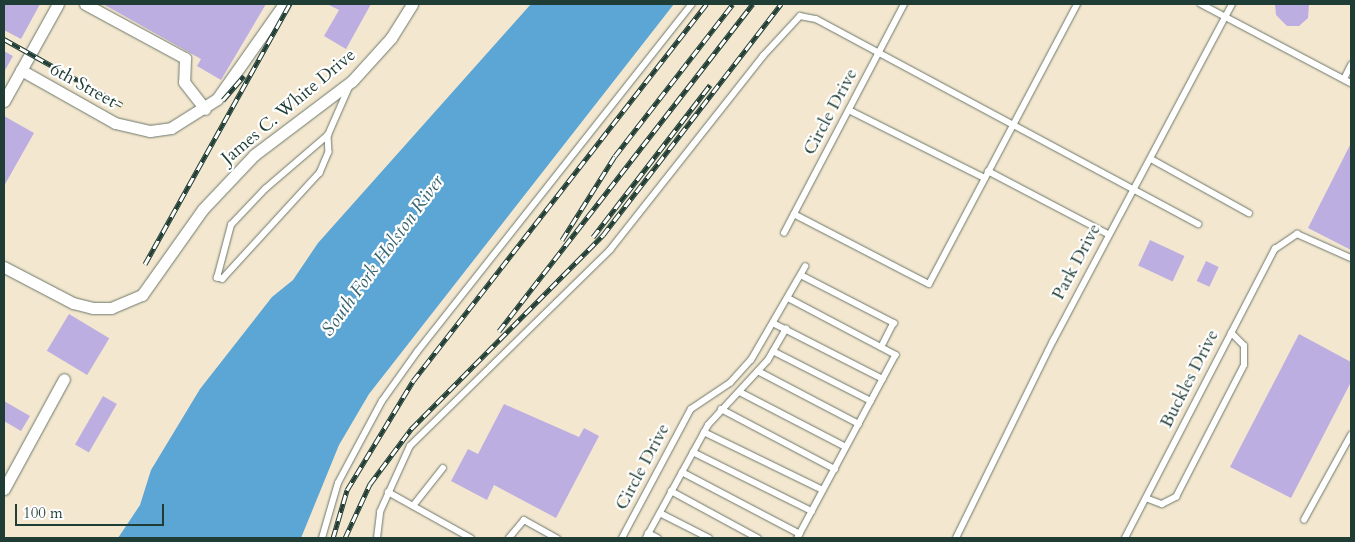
<!DOCTYPE html>
<style>
body{margin:0}
#map{position:relative;width:1355px;height:542px;overflow:hidden;background:#f4e7cf;font-family:Cardo,serif}
div>[style]{position:absolute}
[style*='--x']{left:calc(var(--x)*1px);top:calc(var(--y)*1px);width:calc(var(--w)*1px);rotate:calc(var(--a)*1deg)}
.water>*{inset:0;background:#5ba6d4}
.building>*{inset:0;background:#bdaee2;transform-origin:0 0}
.roads{filter:drop-shadow(0 0 1px #6a786a) drop-shadow(0 0 1px #6a786a)}
.service>*{height:5.5px;margin:-2.75px;padding:0 2.75px;transform-origin:2.75px;border-radius:2.75px;background:#fff}
.minor>*{height:11px;margin:-5.5px;padding:0 5.5px;transform-origin:5.5px;border-radius:5.5px;background:#fff}
.rail>*{height:5px;margin-top:-2.5px;transform-origin:0;background:repeating-linear-gradient(90deg,#fff 0 9px,#1f3d34 0 18px);box-sizing:border-box;border-block:1px solid #1f3d34}
span{translate:-50% -50%;white-space:nowrap;text-align:center;line-height:1.15;-webkit-text-stroke:4.5px #fff;paint-order:stroke}
.street-label{font-size:18px;color:#1f3d34}
.water-label{font-size:19px;color:#34626c;font-style:italic}
.frame{position:absolute;inset:0;border:5px solid #1f3d34;pointer-events:none}
.scale{position:absolute;left:15px;top:504px;width:149px;height:22px;box-sizing:border-box;border:2px solid #1f3d34;border-top:0;padding-left:6px;font-size:15px;line-height:18px;white-space:nowrap;color:#1f3d34;-webkit-text-stroke:4px #fff;paint-order:stroke}
</style>
<div id="map">
<div class="water">
<i style="clip-path:polygon(531px 4px,674px 4px,369px 394px,339px 445px,301px 538px,118px 538px,140px 505px,151px 470px,200px 389px,272px 297px,293px 280px,318px 243px)"></i>
</div>
<div class="building">
<i style="clip-path:polygon(4px 4px,40px 4px,21px 39px,4px 30px)"></i>
<i style="clip-path:polygon(103px 4px,266px 4px,221px 80px,197px 66px,201px 59px)"></i>
<i style="clip-path:polygon(327px 4px,371px 4px,346px 49px,324px 36px,339px 10px)"></i>
<i style="clip-path:polygon(1275px 4px,1309px 4px,1308px 18px,1299px 26px,1287px 26px,1276px 15px)"></i>
<i style="clip-path:polygon(4px 51px,13px 56px,4px 72px)"></i>
<i style="clip-path:polygon(4px 116px,34px 133px,4px 186px)"></i>
<i style="clip-path:polygon(1351px 143px,1351px 250px,1308px 228px)"></i>
<i style="left:1150px;top:240px;width:38px;height:28px;rotate:25deg"></i>
<i style="left:1206px;top:261px;width:14px;height:22px;rotate:25deg"></i>
<i style="left:69px;top:314px;width:47px;height:43px;rotate:31deg"></i>
<i style="clip-path:polygon(1299px 334px,1351px 362px,1351px 382px,1291px 498px,1230px 467px)"></i>
<i style="left:103px;top:396px;width:16px;height:56px;rotate:30deg"></i>
<i style="clip-path:polygon(4px 401px,30px 416px,21px 431px,4px 421px)"></i>
<i style="clip-path:polygon(504px 404px,579px 437px,584px 428px,599px 436px,556px 518px,494px 485px,487px 500px,451px 481px,468px 449px,478px 454px)"></i>
</div>
<div class="roads">
<div class="service">
<i style="--x:1201;--y:4;--w:170;--a:27.8"></i>
<i style="--x:1344;--y:79;--w:16;--a:-63"></i>
<i style="--x:849;--y:110;--w:152;--a:26.6"></i>
<i style="--x:328;--y:135;--w:17;--a:87"></i>
<i style="--x:329;--y:152;--w:23;--a:113"></i>
<i style="--x:320;--y:173;--w:144;--a:132.5"></i>
<i style="--x:223;--y:279;--w:6;--a:-171"></i>
<i style="--x:217;--y:278;--w:55;--a:-75.2"></i>
<i style="--x:231;--y:225;--w:50;--a:-46.6"></i>
<i style="--x:265;--y:189;--w:83;--a:-40.6"></i>
<i style="--x:328;--y:135;--w:55;--a:-66.3"></i>
<i style="--x:1151;--y:159;--w:112;--a:28.9"></i>
<i style="--x:988;--y:171;--w:136;--a:27.7"></i>
<i style="--x:794;--y:214;--w:152;--a:27.4"></i>
<i style="--x:929;--y:284;--w:317;--a:-62.1"></i>
<i style="--x:784;--y:233;--w:259;--a:-62.3"></i>
<i style="--x:801;--y:275;--w:105;--a:27.3"></i>
<i style="--x:894;--y:323;--w:27;--a:117"></i>
<i style="--x:788;--y:298;--w:122;--a:27.8"></i>
<i style="--x:896;--y:355;--w:208;--a:118.2"></i>
<i style="--x:775;--y:324;--w:121;--a:27"></i>
<i style="--x:773;--y:351;--w:110;--a:27"></i>
<i style="--x:758;--y:371;--w:114;--a:27.7"></i>
<i style="--x:740;--y:392;--w:119;--a:27.4"></i>
<i style="--x:721;--y:409;--w:129;--a:27.8"></i>
<i style="--x:704;--y:432;--w:132;--a:26"></i>
<i style="--x:693;--y:452;--w:133;--a:26.4"></i>
<i style="--x:682;--y:472;--w:133;--a:27.7"></i>
<i style="--x:671;--y:491;--w:99;--a:28.4"></i>
<i style="--x:388;--y:492;--w:95;--a:29"></i>
<i style="--x:1146;--y:498;--w:17;--a:21"></i>
<i style="--x:1162;--y:504;--w:16;--a:-27"></i>
<i style="--x:1176;--y:497;--w:148;--a:-62.7"></i>
<i style="--x:1244;--y:365;--w:19;--a:-90"></i>
<i style="--x:1244;--y:346;--w:18;--a:-135"></i>
<i style="--x:413;--y:506;--w:48;--a:-51.7"></i>
<i style="--x:660;--y:513;--w:55;--a:27"></i>
<i style="--x:1304;--y:520;--w:97;--a:-61.1"></i>
<i style="--x:648;--y:533;--w:11;--a:27"></i>
<i style="--x:322;--y:538;--w:57;--a:-73.8"></i>
<i style="--x:338;--y:483;--w:93;--a:-61.8"></i>
<i style="--x:382;--y:401;--w:60;--a:-54.5"></i>
<i style="--x:417;--y:352;--w:444;--a:-51.7"></i>
<i style="--x:377;--y:538;--w:26;--a:-83"></i>
<i style="--x:380;--y:512;--w:72;--a:-65.6"></i>
<i style="--x:410;--y:446;--w:280;--a:-44.4"></i>
<i style="--x:610;--y:250;--w:247;--a:-51.7"></i>
<i style="--x:763;--y:56;--w:54;--a:-47.2"></i>
<i style="--x:800;--y:16;--w:16;--a:11"></i>
<i style="--x:816;--y:19;--w:434;--a:28.2"></i>
<i style="--x:509;--y:538;--w:23;--a:-50"></i>
<i style="--x:524;--y:520;--w:38;--a:29"></i>
<i style="--x:622;--y:538;--w:146;--a:-61.9"></i>
<i style="--x:691;--y:409;--w:47;--a:-33.7"></i>
<i style="--x:730;--y:383;--w:31;--a:-48"></i>
<i style="--x:751;--y:360;--w:108;--a:-59.9"></i>
<i style="--x:646;--y:538;--w:129;--a:-61.2"></i>
<i style="--x:708;--y:425;--w:88;--a:-47.3"></i>
<i style="--x:768;--y:360;--w:36;--a:-60"></i>
<i style="--x:956;--y:538;--w:220;--a:-63.8"></i>
<i style="--x:1053;--y:341;--w:382;--a:-62"></i>
<i style="--x:1125;--y:538;--w:326;--a:-62.6"></i>
<i style="--x:1275;--y:249;--w:27;--a:-34"></i>
<i style="--x:1297;--y:234;--w:59;--a:24"></i>
</div>
<div class="minor">
<i style="--x:85;--y:4;--w:114;--a:28.4"></i>
<i style="--x:185;--y:58;--w:24;--a:92"></i>
<i style="--x:184;--y:82;--w:34;--a:52"></i>
<i style="--x:21;--y:70;--w:108;--a:29.4"></i>
<i style="--x:115;--y:123;--w:36;--a:13"></i>
<i style="--x:150;--y:131;--w:21;--a:-8"></i>
<i style="--x:171;--y:128;--w:54;--a:-32.2"></i>
<i style="--x:217;--y:99;--w:116;--a:-54.8"></i>
<i style="--x:4;--y:101;--w:111;--a:-60.9"></i>
<i style="--x:4;--y:267;--w:78;--a:27.6"></i>
<i style="--x:73;--y:303;--w:21;--a:14"></i>
<i style="--x:93;--y:308;--w:18;--a:0"></i>
<i style="--x:111;--y:308;--w:34;--a:-23"></i>
<i style="--x:142;--y:295;--w:105;--a:-54.7"></i>
<i style="--x:203;--y:209;--w:74;--a:-46.6"></i>
<i style="--x:254;--y:155;--w:123;--a:-37.1"></i>
<i style="--x:352;--y:81;--w:58;--a:-47.8"></i>
<i style="--x:391;--y:38;--w:40;--a:-58"></i>
<i style="--x:4;--y:489;--w:125;--a:-61.4"></i>
</div>
</div>
<div class="rail">
<i style="--x:4;--y:39;--w:135;--a:29.2"></i>
<i style="--x:223;--y:100;--w:32;--a:-49"></i>
<i style="--x:593;--y:237;--w:192;--a:-52.4"></i>
<i style="--x:562;--y:240;--w:99;--a:-57.8"></i>
<i style="--x:615;--y:156;--w:192;--a:-52.2"></i>
<i style="--x:145;--y:264;--w:298;--a:-60.9"></i>
<i style="--x:499;--y:331;--w:414;--a:-52.2"></i>
<i style="--x:333;--y:538;--w:50;--a:-73.7"></i>
<i style="--x:347;--y:490;--w:127;--a:-58.8"></i>
<i style="--x:413;--y:381;--w:478;--a:-52.1"></i>
<i style="--x:345;--y:538;--w:60;--a:-65.2"></i>
<i style="--x:370;--y:484;--w:69;--a:-53.3"></i>
<i style="--x:411;--y:429;--w:273;--a:-45.3"></i>
<i style="--x:603;--y:235;--w:292;--a:-52.4"></i>
</div>
<div class="street-label">
<span style="left:83px;top:86px;rotate:29deg">6th Street</span>
<span style="left:289px;top:107px;rotate:-40deg">James C. White Drive</span>
<span style="left:831px;top:112px;rotate:-62deg">Circle Drive</span>
<span style="left:1077px;top:262px;rotate:-62deg">Park Drive</span>
<span style="left:1190px;top:379px;rotate:-63deg">Buckles Drive</span>
<span style="left:643px;top:467px;rotate:-62deg">Circle Drive</span>
</div>
<div class="water-label">
<span style="left:383px;top:256px;rotate:-54deg">South Fork Holston River</span>
</div>
<div class="frame"></div>
<div class="scale">100 m</div>
</div>
